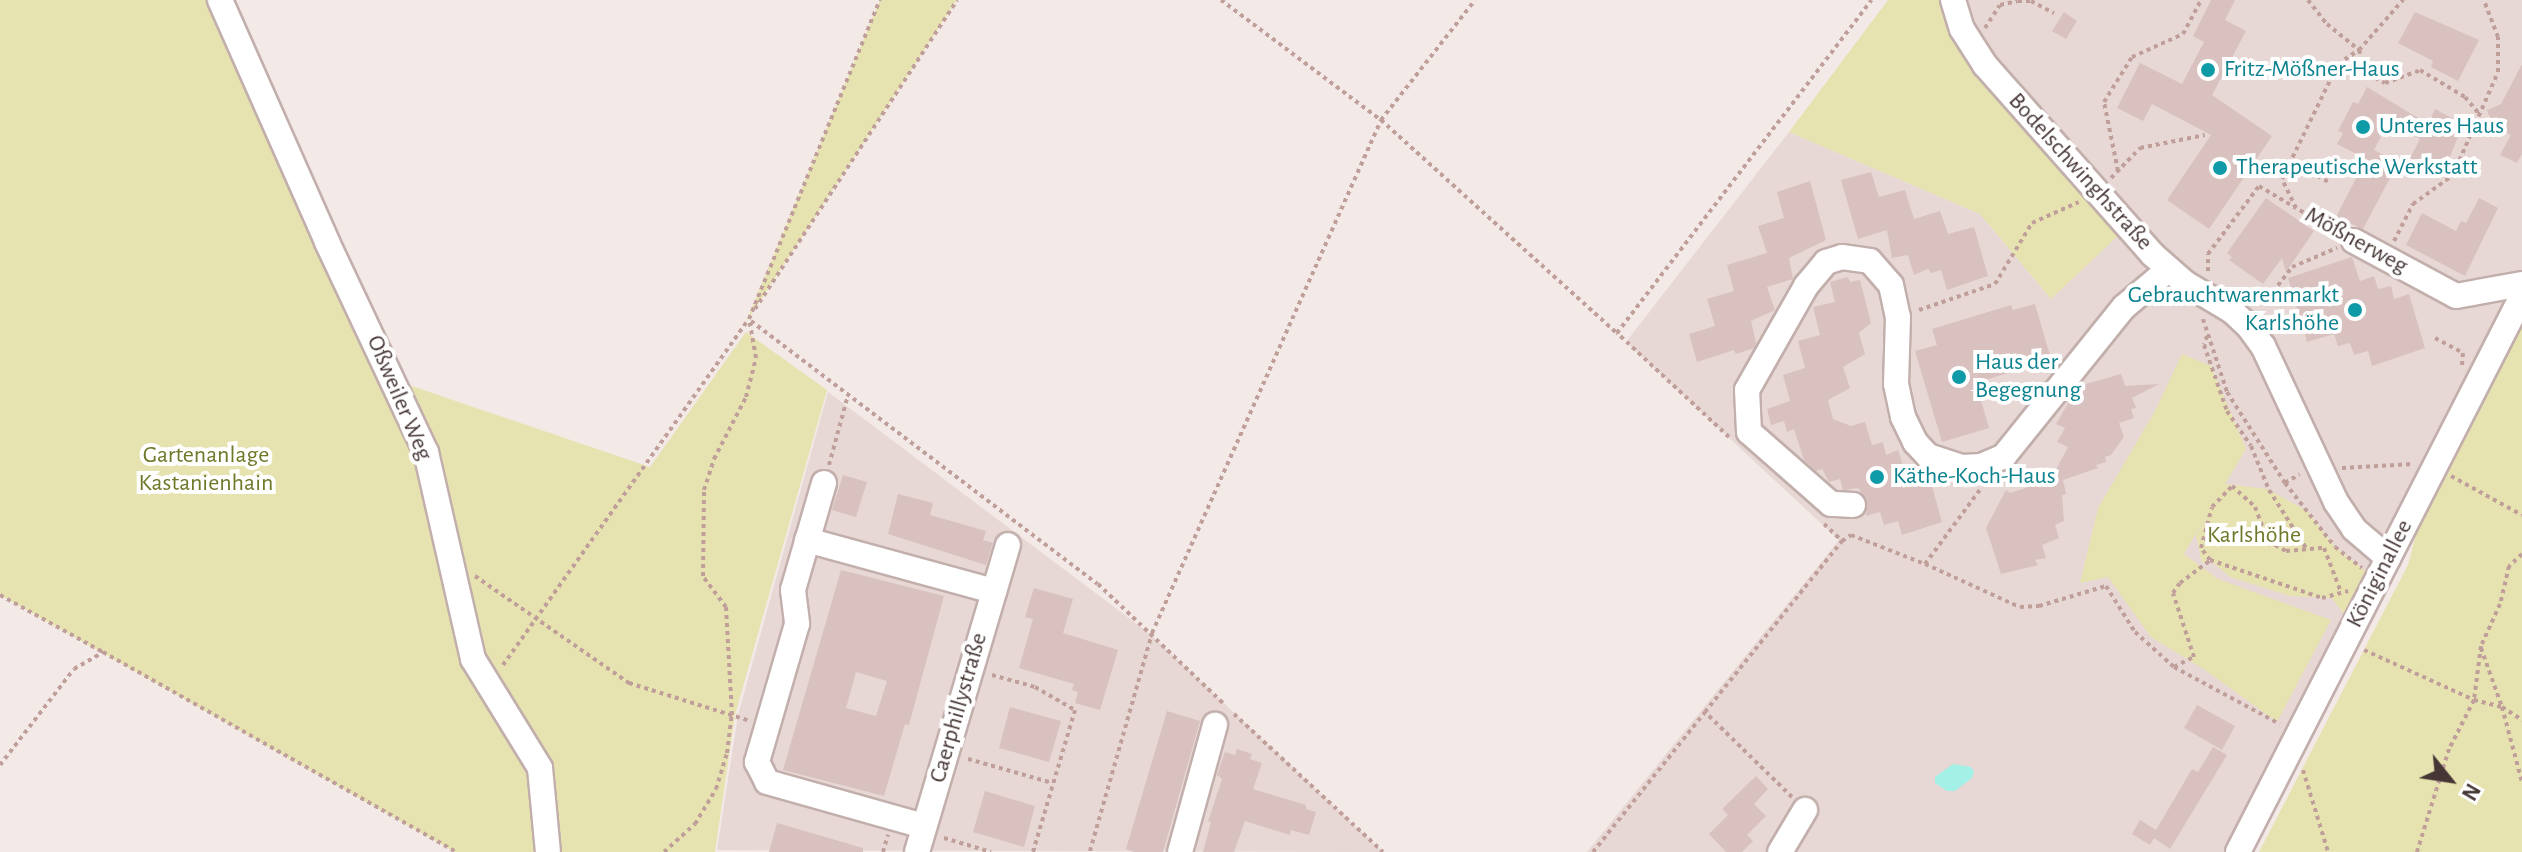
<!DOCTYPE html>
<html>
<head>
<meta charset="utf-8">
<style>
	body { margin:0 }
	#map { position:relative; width:2522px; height:852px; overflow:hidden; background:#f3e9e7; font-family:"Alegreya Sans",sans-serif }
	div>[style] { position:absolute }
	.residential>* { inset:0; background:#e7d8d5 }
	.green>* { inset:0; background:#e7e3b0 }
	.water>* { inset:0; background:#a3f0e7 }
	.building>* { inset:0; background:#d8c1bf }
	.path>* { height:4px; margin-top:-2px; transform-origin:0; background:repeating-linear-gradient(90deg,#c09f9b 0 4px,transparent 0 8px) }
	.roads { filter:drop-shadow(2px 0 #c2afac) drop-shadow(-2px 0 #c2afac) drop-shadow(0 2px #c2afac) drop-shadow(0 -2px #c2afac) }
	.minor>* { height:24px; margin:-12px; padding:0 12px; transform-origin:12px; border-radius:12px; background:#fff }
	.dots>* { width:22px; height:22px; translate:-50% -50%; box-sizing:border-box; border:4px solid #fff; border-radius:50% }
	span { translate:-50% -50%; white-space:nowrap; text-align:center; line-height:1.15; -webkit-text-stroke:8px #fff; paint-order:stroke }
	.culture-label { font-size:24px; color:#0d838f }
	.left { translate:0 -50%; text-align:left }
	.right { translate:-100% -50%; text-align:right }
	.street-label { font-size:24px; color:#463736 }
	.park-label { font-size:24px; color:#707829 }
	.north { position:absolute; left:2410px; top:740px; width:80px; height:80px; -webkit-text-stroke:6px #fff; paint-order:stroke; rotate:120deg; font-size:22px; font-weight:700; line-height:32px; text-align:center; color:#463736 }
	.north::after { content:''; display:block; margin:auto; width:28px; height:36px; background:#463736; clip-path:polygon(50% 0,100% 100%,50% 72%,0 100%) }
</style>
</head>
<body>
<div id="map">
	<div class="residential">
		<div style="clip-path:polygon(1957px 0,2522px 0,2522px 278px,2238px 852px,1587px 852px,1839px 540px,1626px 342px,1789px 132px,1980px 214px,2051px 299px)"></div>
		<div style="clip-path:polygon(828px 392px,1150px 634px,1383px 852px,717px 850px,738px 715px)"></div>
	</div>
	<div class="green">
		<div style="clip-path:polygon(0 0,220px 0,406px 384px,650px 467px,746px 332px,827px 390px,735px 715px,715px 852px,560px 852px,554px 780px,478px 651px,540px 768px,548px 852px,455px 852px,0 595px)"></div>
		<div style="clip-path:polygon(880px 0,957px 0,745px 324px)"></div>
		<div style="clip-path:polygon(1888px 0,1945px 0,2122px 232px,2051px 299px,1980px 214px,1789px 132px)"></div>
		<div style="clip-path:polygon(2522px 305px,2522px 852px,2259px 852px,2408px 565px,2426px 497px)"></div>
		<div style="clip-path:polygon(2182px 354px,2211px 366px,2246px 449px,2225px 484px,2267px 489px,2307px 511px,2335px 547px,2369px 574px,2346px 617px,2332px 598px,2290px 596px,2230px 577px,2210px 560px,2202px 563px,2196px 535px,2209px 511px,2184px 554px,2218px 579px,2331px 620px,2277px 722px,2205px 670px,2151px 637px,2108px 577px,2080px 583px,2098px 508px,2155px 411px)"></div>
	</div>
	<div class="water">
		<div style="clip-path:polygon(1953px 764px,1971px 767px,1974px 772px,1972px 778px,1955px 791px,1947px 791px,1935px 783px,1935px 777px)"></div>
	</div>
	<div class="building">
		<div style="clip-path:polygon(2211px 0,2235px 0,2225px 20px,2246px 31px,2212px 95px,2272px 136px,2209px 229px,2167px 200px,2211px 135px,2152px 104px,2143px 121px,2117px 108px,2140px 63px,2182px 84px,2204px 42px,2193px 36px)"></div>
		<div style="clip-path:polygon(2064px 12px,2077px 21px,2066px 39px,2052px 31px)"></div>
		<div style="clip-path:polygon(2415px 12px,2479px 40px,2458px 81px,2431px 67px,2433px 61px,2398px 43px)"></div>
		<div style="clip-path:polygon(2522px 64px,2522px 154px,2517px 163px,2500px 155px,2511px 135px,2493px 126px,2487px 110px,2501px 104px)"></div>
		<div style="clip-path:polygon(2367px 87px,2428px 124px,2435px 109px,2463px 124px,2446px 167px,2442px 165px,2437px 175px,2409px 160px,2420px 139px,2388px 123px,2374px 150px,2398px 163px,2363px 229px,2336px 217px,2366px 159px,2337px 144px,2343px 133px,2338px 131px,2353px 102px,2358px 104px)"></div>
		<div style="clip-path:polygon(1871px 172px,1879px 197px,1905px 190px,1914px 219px,1940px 211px,1948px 234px,1974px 227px,1988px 276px,1947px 290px,1941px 270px,1931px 273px,1928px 269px,1914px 275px,1908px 255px,1892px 258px,1887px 230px,1858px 239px,1841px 180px)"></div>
		<div style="clip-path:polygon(1810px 181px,1826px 240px,1789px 258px,1793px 279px,1767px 287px,1775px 310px,1751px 321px,1756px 343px,1754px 348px,1736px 354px,1734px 350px,1697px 362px,1689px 334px,1715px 326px,1707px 299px,1734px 291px,1727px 265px,1767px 253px,1758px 226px,1784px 218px,1777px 192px)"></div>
		<div style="clip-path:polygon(2266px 198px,2314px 231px,2286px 272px,2282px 258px,2263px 284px,2229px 260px,2232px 257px,2227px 253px)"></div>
		<div style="clip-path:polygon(2479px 198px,2498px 208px,2465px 276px,2406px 245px,2422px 213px,2456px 231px,2461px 221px,2466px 223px)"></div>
		<div style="clip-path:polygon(2352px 257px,2360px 281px,2374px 276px,2378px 289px,2391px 286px,2394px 299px,2409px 294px,2425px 348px,2372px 366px,2368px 351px,2354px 355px,2350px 343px,2338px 346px,2334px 334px,2307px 342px,2288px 278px)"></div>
		<div style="clip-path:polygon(1848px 277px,1850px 282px,1860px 280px,1871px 323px,1859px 333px,1865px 354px,1843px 367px,1850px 388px,1828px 400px,1833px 419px,1851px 426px,1865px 422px,1872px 445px,1883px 442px,1886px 455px,1898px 450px,1905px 472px,1919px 468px,1928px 472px,1942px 522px,1902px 535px,1898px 521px,1884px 525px,1880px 512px,1866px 516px,1867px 499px,1858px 488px,1843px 490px,1840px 479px,1829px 482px,1822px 469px,1816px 471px,1804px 460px,1794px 429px,1787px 432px,1784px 421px,1771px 425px,1767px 409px,1790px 401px,1783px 375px,1805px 368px,1798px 341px,1820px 335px,1813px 307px,1835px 302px,1830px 282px)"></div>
		<div style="clip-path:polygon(2035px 304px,2051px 359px,2041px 362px,2043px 367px,2029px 372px,2027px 367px,1976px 383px,1989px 428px,1942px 442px,1915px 351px,1937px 345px,1932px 329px,2011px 305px,2013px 310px)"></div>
		<div style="clip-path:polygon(2121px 374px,2125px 386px,2159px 384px,2132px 398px,2136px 408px,2131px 409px,2134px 418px,2119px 423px,2124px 437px,2111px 455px,2105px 457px,2106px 462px,2096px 465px,2098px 468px,2063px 480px,2066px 494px,2062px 495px,2064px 521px,2055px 525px,2059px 538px,2042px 545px,2046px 558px,2035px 560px,2038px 565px,2001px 574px,1986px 528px,2006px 490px,2010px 493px,2041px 483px,2046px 472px,2053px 475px,2068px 447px,2057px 442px,2065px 428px,2056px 424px,2072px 396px,2086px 384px)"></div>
		<div style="clip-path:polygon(843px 475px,867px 482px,856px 517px,832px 510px)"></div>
		<div style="clip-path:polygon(898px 494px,933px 503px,930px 515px,986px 531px,983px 540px,993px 543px,986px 565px,888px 534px)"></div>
		<div style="clip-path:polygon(evenodd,841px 570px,944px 596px,909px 725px,905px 724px,884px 796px,783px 770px,841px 570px,856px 672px,887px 681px,876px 716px,846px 708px,856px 672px)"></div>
		<div style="clip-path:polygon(1034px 588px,1073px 599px,1063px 633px,1118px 650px,1100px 710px,1075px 703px,1078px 692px,1072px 690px,1074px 684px,1019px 668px,1033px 619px,1025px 617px)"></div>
		<div style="clip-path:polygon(2197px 705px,2235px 726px,2222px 750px,2184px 728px)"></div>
		<div style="clip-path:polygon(1010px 707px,1061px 721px,1049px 762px,999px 748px)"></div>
		<div style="clip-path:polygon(1167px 711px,1200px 721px,1163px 852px,1134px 852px,1126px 849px)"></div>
		<div style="clip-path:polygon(2213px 747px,2227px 755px,2170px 849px,2154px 838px,2150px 845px,2132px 834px,2140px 820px,2156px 830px,2192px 769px,2198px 772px)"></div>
		<div style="clip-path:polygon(1237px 749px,1252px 754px,1250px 759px,1262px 763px,1253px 789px,1306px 805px,1306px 809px,1316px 812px,1309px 835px,1291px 830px,1290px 835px,1245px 821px,1234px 852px,1203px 852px,1211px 822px,1208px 821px,1222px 779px,1217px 775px,1225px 752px,1235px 755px)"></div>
		<div style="clip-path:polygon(1756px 776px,1768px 789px,1754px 804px,1766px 816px,1747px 835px,1753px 841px,1742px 852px,1726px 852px,1709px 834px,1728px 815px,1722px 809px)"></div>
		<div style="clip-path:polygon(985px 791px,1035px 806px,1024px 847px,973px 832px)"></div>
		<div style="clip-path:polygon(777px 823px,863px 848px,863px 852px,769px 852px)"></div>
	</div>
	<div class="path">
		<div style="left:1221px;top:0;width:200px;rotate:36.9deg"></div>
		<div style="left:1381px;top:120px;width:152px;rotate:-51.9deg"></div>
		<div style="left:2308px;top:0;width:31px;rotate:52deg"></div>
		<div style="left:2327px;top:24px;width:41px;rotate:39.1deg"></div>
		<div style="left:1985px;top:28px;width:27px;rotate:-57deg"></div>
		<div style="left:2000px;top:5px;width:18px;rotate:-13deg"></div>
		<div style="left:2018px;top:1px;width:13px"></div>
		<div style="left:2031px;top:1px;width:26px;rotate:28deg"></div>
		<div style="left:2359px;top:50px;width:26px;rotate:69deg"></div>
		<div style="left:2368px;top:74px;width:19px;rotate:28deg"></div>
		<div style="left:2385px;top:83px;width:37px;rotate:-20deg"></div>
		<div style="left:2420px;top:70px;width:52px;rotate:31deg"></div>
		<div style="left:2465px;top:97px;width:23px;rotate:50deg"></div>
		<div style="left:2289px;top:161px;width:45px;rotate:27.7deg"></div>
		<div style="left:2118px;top:171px;width:70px;rotate:-101.5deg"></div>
		<div style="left:2104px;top:102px;width:53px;rotate:-58.1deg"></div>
		<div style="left:2132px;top:57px;width:56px;rotate:-24.3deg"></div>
		<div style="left:2183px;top:34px;width:38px;rotate:-62deg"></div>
		<div style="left:2111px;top:178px;width:42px;rotate:-46deg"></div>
		<div style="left:2140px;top:148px;width:66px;rotate:-11.3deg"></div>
		<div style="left:2338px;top:232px;width:48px;rotate:-150.3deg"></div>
		<div style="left:2296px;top:208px;width:32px;rotate:-116deg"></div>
		<div style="left:2282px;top:179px;width:128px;rotate:-64deg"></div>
		<div style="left:2338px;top:64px;width:25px;rotate:-34deg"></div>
		<div style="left:2359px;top:50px;width:67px;rotate:-48.7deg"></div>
		<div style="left:2394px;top:241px;width:42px;rotate:-62.8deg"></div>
		<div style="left:2413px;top:204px;width:49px;rotate:-35.9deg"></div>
		<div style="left:2453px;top:175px;width:112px;rotate:-66.4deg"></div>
		<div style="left:2498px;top:72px;width:35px;rotate:-90deg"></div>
		<div style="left:2498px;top:37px;width:40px;rotate:-111deg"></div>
		<div style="left:2208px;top:271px;width:17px;rotate:-90deg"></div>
		<div style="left:2208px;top:254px;width:85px;rotate:-53.1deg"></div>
		<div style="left:2259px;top:186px;width:43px;rotate:30.7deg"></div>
		<div style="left:2254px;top:303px;width:15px;rotate:-20deg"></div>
		<div style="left:2268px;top:298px;width:39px;rotate:-52deg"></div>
		<div style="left:2292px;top:267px;width:49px;rotate:-22.9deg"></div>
		<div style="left:755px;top:309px;width:369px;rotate:-56.8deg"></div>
		<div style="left:1919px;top:310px;width:80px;rotate:-18.9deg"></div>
		<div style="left:1995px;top:284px;width:71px;rotate:-58.8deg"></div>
		<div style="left:2032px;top:223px;width:51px;rotate:-24.1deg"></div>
		<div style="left:2203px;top:319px;width:77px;rotate:71.8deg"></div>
		<div style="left:2227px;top:392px;width:108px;rotate:57.5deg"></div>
		<div style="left:2285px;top:483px;width:81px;rotate:52deg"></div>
		<div style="left:2335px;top:547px;width:34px;rotate:38deg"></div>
		<div style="left:751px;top:321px;width:435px;rotate:37.2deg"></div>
		<div style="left:1098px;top:584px;width:175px;rotate:43.6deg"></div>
		<div style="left:2207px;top:336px;width:9px;rotate:108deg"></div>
		<div style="left:2204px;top:345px;width:70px;rotate:70.8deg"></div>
		<div style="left:2227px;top:411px;width:42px;rotate:55.6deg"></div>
		<div style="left:2251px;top:446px;width:48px;rotate:67.8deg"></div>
		<div style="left:2269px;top:490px;width:69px;rotate:57.5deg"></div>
		<div style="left:2435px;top:338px;width:32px;rotate:28deg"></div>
		<div style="left:2463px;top:353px;width:12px;rotate:95deg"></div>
		<div style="left:1729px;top:437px;width:153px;rotate:-137.1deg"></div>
		<div style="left:1617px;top:333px;width:419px;rotate:-52.6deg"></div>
		<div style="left:829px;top:465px;width:73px;rotate:-74.8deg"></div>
		<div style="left:2342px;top:468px;width:71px;rotate:-3.2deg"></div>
		<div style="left:2451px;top:476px;width:81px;rotate:28.8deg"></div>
		<div style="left:2285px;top:483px;width:17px;rotate:-31deg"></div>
		<div style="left:1824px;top:524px;width:25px;rotate:43deg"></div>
		<div style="left:2522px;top:554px;width:18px;rotate:137deg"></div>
		<div style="left:2509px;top:566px;width:39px;rotate:103deg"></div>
		<div style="left:2500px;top:604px;width:46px;rotate:114.3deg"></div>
		<div style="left:2481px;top:646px;width:54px;rotate:97.4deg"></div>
		<div style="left:2474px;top:700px;width:29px;rotate:14deg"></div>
		<div style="left:2502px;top:707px;width:24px;rotate:33deg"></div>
		<div style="left:2210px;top:560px;width:15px;rotate:-127deg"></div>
		<div style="left:2201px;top:548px;width:42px;rotate:-75deg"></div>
		<div style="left:2212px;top:507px;width:29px;rotate:-46deg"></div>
		<div style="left:2232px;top:486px;width:31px;rotate:42deg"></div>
		<div style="left:2255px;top:507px;width:36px;rotate:69deg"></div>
		<div style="left:2268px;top:541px;width:21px;rotate:29deg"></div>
		<div style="left:2286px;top:551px;width:38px;rotate:-5deg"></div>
		<div style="left:2324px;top:548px;width:47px;rotate:68.9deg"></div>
		<div style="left:1925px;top:564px;width:104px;rotate:24.4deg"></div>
		<div style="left:2020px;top:607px;width:19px;rotate:-3deg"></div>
		<div style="left:2039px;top:606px;width:70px;rotate:-16.6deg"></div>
		<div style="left:2106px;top:586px;width:54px;rotate:57.8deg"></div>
		<div style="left:2135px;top:632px;width:52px;rotate:41.9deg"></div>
		<div style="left:2174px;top:667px;width:120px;rotate:28.3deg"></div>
		<div style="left:475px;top:576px;width:188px;rotate:34.8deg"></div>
		<div style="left:629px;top:683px;width:124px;rotate:17.4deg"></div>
		<div style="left:0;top:595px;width:118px;rotate:29deg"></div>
		<div style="left:2481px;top:648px;width:63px;rotate:70.4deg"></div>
		<div style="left:2502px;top:707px;width:78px;rotate:75.1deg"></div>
		<div style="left:2364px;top:650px;width:121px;rotate:24.4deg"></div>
		<div style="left:2474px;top:700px;width:55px;rotate:117deg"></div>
		<div style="left:2449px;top:749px;width:108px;rotate:107.3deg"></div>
		<div style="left:503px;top:665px;width:423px;rotate:-54.6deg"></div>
		<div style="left:2174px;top:667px;width:22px;rotate:-27deg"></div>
		<div style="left:2194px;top:657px;width:67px;rotate:-108.2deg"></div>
		<div style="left:2173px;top:593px;width:12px;rotate:-55deg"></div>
		<div style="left:2180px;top:583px;width:38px;rotate:-37deg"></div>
		<div style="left:2210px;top:560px;width:118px;rotate:18.7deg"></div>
		<div style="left:2322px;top:598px;width:27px;rotate:-15deg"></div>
		<div style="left:992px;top:675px;width:45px;rotate:15.6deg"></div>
		<div style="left:1035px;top:687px;width:46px;rotate:29.9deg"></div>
		<div style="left:1075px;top:710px;width:148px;rotate:106.5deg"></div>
		<div style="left:1234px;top:714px;width:203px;rotate:42.8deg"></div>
		<div style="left:968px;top:759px;width:88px;rotate:15.8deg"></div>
		<div style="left:0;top:765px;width:121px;rotate:-52.4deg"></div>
		<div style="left:74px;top:669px;width:34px;rotate:-30deg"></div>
		<div style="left:103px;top:652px;width:406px;rotate:29.5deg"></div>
		<div style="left:2303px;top:770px;width:86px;rotate:73deg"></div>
		<div style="left:1792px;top:797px;width:122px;rotate:-135.7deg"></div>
		<div style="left:1705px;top:712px;width:219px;rotate:-51.3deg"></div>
		<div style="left:1842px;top:541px;width:11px;rotate:-34deg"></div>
		<div style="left:1851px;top:535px;width:79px;rotate:21.4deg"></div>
		<div style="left:1925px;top:564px;width:96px;rotate:-53.5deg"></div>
		<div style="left:944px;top:838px;width:49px;rotate:16.6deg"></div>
		<div style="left:1090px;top:851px;width:227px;rotate:-74.1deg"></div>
		<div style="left:1152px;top:633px;width:562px;rotate:-65.94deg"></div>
		<div style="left:1381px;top:120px;width:318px;rotate:42.1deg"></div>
		<div style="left:664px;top:852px;width:42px;rotate:-42.1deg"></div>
		<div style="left:695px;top:824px;width:41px;rotate:-59deg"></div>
		<div style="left:716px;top:789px;width:38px;rotate:-73deg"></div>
		<div style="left:727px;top:753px;width:38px;rotate:-83deg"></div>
		<div style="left:732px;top:715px;width:108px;rotate:-93.2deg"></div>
		<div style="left:726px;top:607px;width:39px;rotate:-127deg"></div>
		<div style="left:703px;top:576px;width:86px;rotate:-89.3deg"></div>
		<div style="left:704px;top:490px;width:33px;rotate:-72deg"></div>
		<div style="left:714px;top:459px;width:70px;rotate:-62.7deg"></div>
		<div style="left:746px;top:397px;width:40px;rotate:-75.6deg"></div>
		<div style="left:756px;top:358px;width:40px;rotate:-100deg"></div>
		<div style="left:749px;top:319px;width:345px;rotate:-67.7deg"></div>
		<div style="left:883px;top:852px;width:18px;rotate:-74deg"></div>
		<div style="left:1593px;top:852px;width:179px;rotate:-51.3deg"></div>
	</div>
	<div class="roads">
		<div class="minor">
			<div style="left:220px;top:0;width:265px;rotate:66.1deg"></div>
			<div style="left:327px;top:242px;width:232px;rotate:64.8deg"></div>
			<div style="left:426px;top:452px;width:212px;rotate:77.2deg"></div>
			<div style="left:473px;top:659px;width:128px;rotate:58.4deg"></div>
			<div style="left:540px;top:768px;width:84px;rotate:84.6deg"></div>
			<div style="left:1953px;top:0;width:30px;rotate:73deg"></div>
			<div style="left:1962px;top:29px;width:43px;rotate:57.4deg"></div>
			<div style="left:1985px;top:65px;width:252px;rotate:48.5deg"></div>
			<div style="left:2152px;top:254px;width:44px;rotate:41.3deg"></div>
			<div style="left:2185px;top:283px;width:55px;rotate:30.8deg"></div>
			<div style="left:2232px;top:311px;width:23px;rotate:43deg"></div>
			<div style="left:2249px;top:327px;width:24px;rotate:54deg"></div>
			<div style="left:2263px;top:346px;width:172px;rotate:64.9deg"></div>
			<div style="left:2336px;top:502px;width:32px;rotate:56deg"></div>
			<div style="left:2354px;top:529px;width:45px;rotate:40.5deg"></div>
			<div style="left:2354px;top:241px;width:116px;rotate:28.3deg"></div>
			<div style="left:2456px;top:296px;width:67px;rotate:-10.3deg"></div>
			<div style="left:824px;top:483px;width:111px;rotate:106.2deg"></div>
			<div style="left:793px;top:590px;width:34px;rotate:83deg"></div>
			<div style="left:797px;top:624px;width:144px;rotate:106.2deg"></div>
			<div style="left:757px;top:762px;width:22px;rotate:63deg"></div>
			<div style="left:767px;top:782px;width:163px;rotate:15.7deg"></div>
			<div style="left:1853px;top:505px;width:22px;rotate:-177deg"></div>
			<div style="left:1831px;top:504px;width:109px;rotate:-138.7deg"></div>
			<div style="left:1749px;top:432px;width:42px;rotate:-92.7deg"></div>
			<div style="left:1747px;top:390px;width:120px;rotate:-60.4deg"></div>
			<div style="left:1806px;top:286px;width:31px;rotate:-50deg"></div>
			<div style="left:1826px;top:262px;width:17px;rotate:-17deg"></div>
			<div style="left:1842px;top:257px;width:28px;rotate:8deg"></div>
			<div style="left:1870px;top:261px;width:32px;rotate:49deg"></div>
			<div style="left:1891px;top:285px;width:33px;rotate:78deg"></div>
			<div style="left:1898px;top:317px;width:67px;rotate:91.7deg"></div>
			<div style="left:1896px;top:384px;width:34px;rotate:78deg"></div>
			<div style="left:1903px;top:417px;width:28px;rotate:64deg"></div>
			<div style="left:1915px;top:442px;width:19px;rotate:47deg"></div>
			<div style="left:1928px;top:456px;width:36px;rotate:18deg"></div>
			<div style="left:1962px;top:467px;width:19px;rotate:-3deg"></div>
			<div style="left:1981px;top:466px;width:25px;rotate:-23deg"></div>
			<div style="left:2004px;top:456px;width:191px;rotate:-51.2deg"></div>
			<div style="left:2124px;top:307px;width:57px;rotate:-40.1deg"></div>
			<div style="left:807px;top:540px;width:194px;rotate:15.3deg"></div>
			<div style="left:917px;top:852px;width:320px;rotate:-73.5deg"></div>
			<div style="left:1180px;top:852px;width:132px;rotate:-74.6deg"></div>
			<div style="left:1780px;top:852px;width:49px;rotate:-59.2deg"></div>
			<div style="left:2238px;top:852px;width:624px;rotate:-62.94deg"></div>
		</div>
	</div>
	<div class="dots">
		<div style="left:2208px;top:70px;background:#0f9aa8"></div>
		<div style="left:2363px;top:127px;background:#0f9aa8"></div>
		<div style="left:2220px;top:168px;background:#0f9aa8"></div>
		<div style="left:2355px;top:310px;background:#0f9aa8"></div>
		<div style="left:1959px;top:377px;background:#0f9aa8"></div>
		<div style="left:1877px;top:477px;background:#0f9aa8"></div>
	</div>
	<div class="culture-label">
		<span class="left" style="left:2224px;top:70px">Fritz-Mößner-Haus</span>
		<span class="left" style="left:2379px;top:127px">Unteres Haus</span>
		<span class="left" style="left:2236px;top:168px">Therapeutische Werkstatt</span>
		<span class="right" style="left:2339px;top:310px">Gebrauchtwarenmarkt<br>Karlshöhe</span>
		<span class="left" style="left:1975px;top:377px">Haus der<br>Begegnung</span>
		<span class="left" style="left:1893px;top:477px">Käthe-Koch-Haus</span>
	</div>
	<div class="street-label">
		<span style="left:2080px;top:172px;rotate:48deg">Bodelschwinghstraße</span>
		<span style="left:2356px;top:241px;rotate:29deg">Mößnerweg</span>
		<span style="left:399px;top:398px;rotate:67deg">Oßweiler Weg</span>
		<span style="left:2380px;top:574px;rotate:-63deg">Königinallee</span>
		<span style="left:959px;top:708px;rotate:-74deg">Caerphillystraße</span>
	</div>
	<div class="park-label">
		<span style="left:206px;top:470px">Gartenanlage<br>Kastanienhain</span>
		<span style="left:2254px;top:536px">Karlshöhe</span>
	</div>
	<div class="north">N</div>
</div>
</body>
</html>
